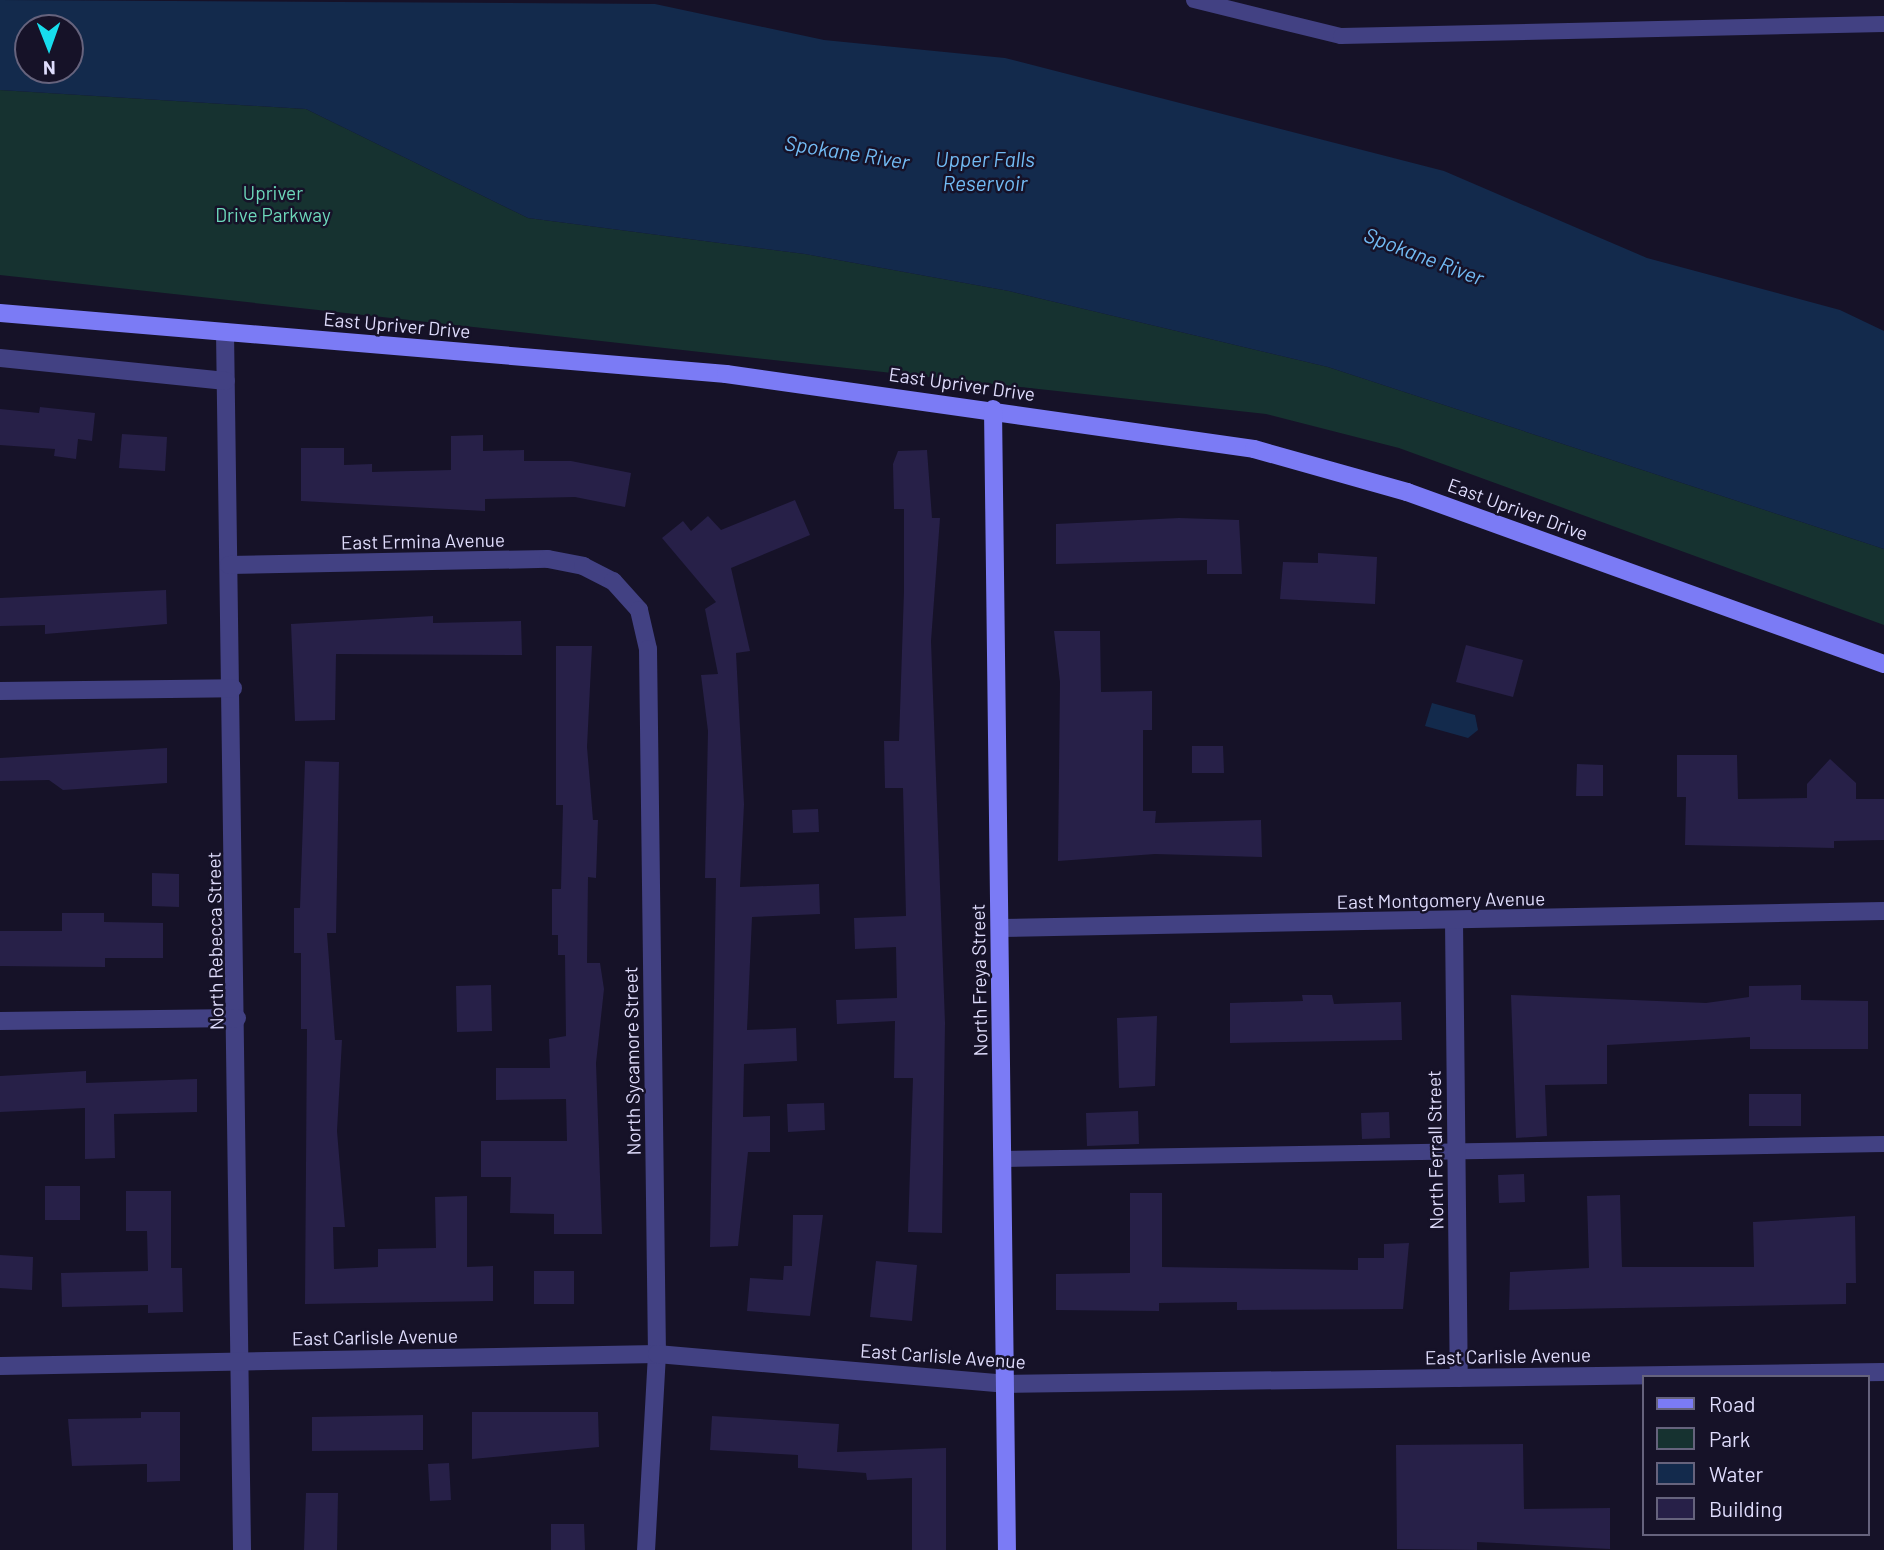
<!DOCTYPE html>
<html>
<head>
<meta charset="utf-8">
<style>
	body { margin:0 }
	#map { position:relative; width:1884px; height:1550px; overflow:hidden; background:#161228; font-family:Barlow,sans-serif }
	div>[style] { position:absolute }
	.green>* { inset:0; background:#163230 }
	.water>* { inset:0; background:#132a4c }
	.building>* { inset:0; background:#272048 }
	.lane>* { height:16px; margin:-8px; padding:0 8px; transform-origin:8px; border-radius:8px; background:#424183 }
	.street>* { height:18px; margin:-9px; padding:0 9px; transform-origin:9px; border-radius:9px; background:#424183 }
	.secondary>* { height:18px; margin:-9px; padding:0 9px; transform-origin:9px; border-radius:9px; background:#7b7bf5 }
	span { translate:-50% -50%; white-space:nowrap; text-align:center; line-height:1.15; -webkit-text-stroke:5px #161228; paint-order:stroke }
	.park-label { font-size:19px; color:#6dd8bb }
	.street-label { font-size:19px; color:#dfdcfc }
	.water-label { font-size:21px; color:#72bbf4; font-style:italic }
	.legend { position:absolute; left:1642px; top:1375px; width:228px; height:161px; box-sizing:border-box; background:#161228; border:2px solid #66637d; margin:0; padding:9px 12px; list-style:none; font-size:21px; color:#dfdcfc }
	.legend li { display:flex; align-items:center; gap:14px; height:35px }
	.legend b { width:35px; border:2px solid #66637d }
	.north { position:absolute; left:14px; top:14px; width:70px; height:70px; box-sizing:border-box; background:#161228; border:2px solid #66637d; border-radius:50%; rotate:179deg; font-size:19px; font-weight:700; line-height:28px; text-align:center; color:#dfdcfc }
	.north::after { content:''; display:block; margin:auto; width:24px; height:32px; background:#17dded; clip-path:polygon(50% 0,100% 100%,50% 72%,0 100%) }
</style>
</head>
<body>
<div id="map">
	<div class="green">
		<div style="clip-path:polygon(0 90px,306px 109px,528px 218px,805px 254px,1009px 291px,1328px 367px,1884px 549px,1884px 625px,1399px 448px,1266px 414px,0 275px)"></div>
	</div>
	<div class="water">
		<div style="clip-path:polygon(evenodd,0 0,655px 4px,824px 40px,1005px 58px,1444px 171px,1647px 258px,1840px 310px,1884px 331px,1884px 549px,1328px 367px,1009px 291px,805px 254px,528px 218px,306px 109px,0 90px,0 0,28px 28px,70px 28px,70px 70px,28px 70px,28px 28px)"></div>
		<div style="clip-path:polygon(1432px 703px,1475px 715px,1478px 730px,1468px 738px,1425px 726px)"></div>
	</div>
	<div class="building">
		<div style="clip-path:polygon(40px 407px,95px 413px,92px 441px,78px 439px,76px 459px,54px 456px,55px 449px,0 445px,0 409px,39px 413px)"></div>
		<div style="clip-path:polygon(122px 434px,167px 437px,165px 471px,119px 468px)"></div>
		<div style="clip-path:polygon(483px 435px,483px 451px,524px 450px,524px 461px,571px 461px,631px 473px,625px 507px,575px 497px,485px 499px,485px 511px,301px 501px,301px 448px,344px 448px,344px 465px,372px 464px,372px 472px,451px 470px,451px 436px)"></div>
		<div style="clip-path:polygon(927px 450px,932px 518px,940px 518px,931px 641px,945px 1023px,942px 1233px,908px 1232px,913px 1078px,894px 1078px,895px 1021px,837px 1024px,836px 1000px,897px 998px,896px 947px,855px 949px,854px 918px,906px 916px,903px 788px,885px 788px,884px 741px,899px 741px,904px 591px,904px 509px,894px 509px,893px 464px,898px 451px)"></div>
		<div style="clip-path:polygon(795px 500px,810px 535px,731px 568px,750px 651px,736px 653px,744px 804px,740px 887px,819px 884px,820px 914px,752px 917px,747px 1030px,796px 1028px,797px 1061px,744px 1064px,743px 1117px,770px 1116px,770px 1152px,748px 1152px,738px 1246px,710px 1247px,716px 878px,705px 878px,708px 731px,701px 675px,718px 674px,705px 609px,716px 602px,662px 538px,683px 521px,691px 531px,708px 516px,721px 530px)"></div>
		<div style="clip-path:polygon(1179px 518px,1239px 520px,1242px 574px,1207px 574px,1207px 560px,1056px 564px,1056px 524px)"></div>
		<div style="clip-path:polygon(1318px 553px,1377px 557px,1375px 604px,1280px 599px,1283px 562px,1318px 563px)"></div>
		<div style="clip-path:polygon(166px 590px,167px 624px,45px 634px,45px 625px,0 626px,0 598px)"></div>
		<div style="clip-path:polygon(433px 616px,433px 623px,521px 621px,522px 655px,336px 654px,335px 720px,295px 721px,291px 624px)"></div>
		<div style="clip-path:polygon(1054px 631px,1100px 631px,1101px 692px,1152px 691px,1152px 730px,1143px 730px,1143px 811px,1156px 811px,1155px 823px,1261px 820px,1262px 857px,1155px 854px,1058px 861px,1060px 682px)"></div>
		<div style="clip-path:polygon(1466px 645px,1523px 660px,1513px 697px,1456px 682px)"></div>
		<div style="clip-path:polygon(556px 646px,592px 646px,587px 747px,593px 820px,598px 820px,596px 878px,588px 877px,587px 963px,600px 963px,604px 989px,596px 1063px,602px 1234px,554px 1234px,554px 1214px,510px 1213px,511px 1177px,481px 1177px,481px 1141px,567px 1141px,566px 1099px,496px 1100px,496px 1068px,550px 1068px,549px 1039px,566px 1036px,565px 955px,558px 955px,558px 935px,552px 935px,552px 889px,561px 889px,563px 805px,556px 805px)"></div>
		<div style="clip-path:polygon(1192px 746px,1223px 746px,1224px 773px,1192px 773px)"></div>
		<div style="clip-path:polygon(167px 748px,167px 783px,63px 790px,49px 780px,0 781px,0 758px)"></div>
		<div style="clip-path:polygon(1677px 755px,1737px 755px,1738px 799px,1807px 798px,1807px 784px,1830px 759px,1856px 783px,1856px 799px,1884px 799px,1884px 840px,1834px 841px,1834px 848px,1685px 845px,1686px 797px,1677px 797px)"></div>
		<div style="clip-path:polygon(305px 761px,339px 762px,336px 933px,327px 933px,335px 1040px,342px 1040px,337px 1131px,345px 1227px,333px 1227px,334px 1269px,378px 1267px,378px 1249px,436px 1248px,435px 1197px,467px 1196px,467px 1267px,493px 1266px,493px 1301px,305px 1304px,307px 1029px,301px 1029px,301px 953px,294px 953px,294px 908px,300px 908px)"></div>
		<div style="clip-path:polygon(1577px 764px,1603px 765px,1603px 796px,1576px 796px)"></div>
		<div style="clip-path:polygon(818px 809px,819px 832px,793px 833px,792px 810px)"></div>
		<div style="clip-path:polygon(152px 873px,179px 874px,179px 907px,152px 906px)"></div>
		<div style="clip-path:polygon(62px 913px,104px 913px,104px 922px,163px 923px,163px 958px,105px 958px,105px 967px,0 966px,0 931px,62px 931px)"></div>
		<div style="clip-path:polygon(491px 985px,492px 1031px,457px 1032px,456px 986px)"></div>
		<div style="clip-path:polygon(1801px 985px,1801px 1000px,1868px 1001px,1868px 1049px,1750px 1049px,1750px 1037px,1607px 1045px,1607px 1084px,1545px 1085px,1547px 1136px,1516px 1138px,1511px 995px,1706px 1003px,1749px 997px,1749px 986px)"></div>
		<div style="clip-path:polygon(1302px 995px,1332px 995px,1334px 1004px,1401px 1002px,1402px 1040px,1230px 1043px,1230px 1003px,1303px 1001px)"></div>
		<div style="clip-path:polygon(1157px 1016px,1155px 1086px,1119px 1088px,1117px 1018px)"></div>
		<div style="clip-path:polygon(86px 1071px,86px 1083px,197px 1079px,197px 1112px,114px 1114px,115px 1158px,85px 1159px,85px 1108px,0 1112px,0 1076px)"></div>
		<div style="clip-path:polygon(1749px 1094px,1801px 1094px,1801px 1126px,1749px 1126px)"></div>
		<div style="clip-path:polygon(824px 1103px,825px 1130px,788px 1132px,787px 1104px)"></div>
		<div style="clip-path:polygon(1138px 1111px,1139px 1144px,1087px 1146px,1086px 1113px)"></div>
		<div style="clip-path:polygon(1389px 1112px,1390px 1138px,1362px 1139px,1361px 1113px)"></div>
		<div style="clip-path:polygon(1524px 1174px,1525px 1202px,1499px 1203px,1498px 1175px)"></div>
		<div style="clip-path:polygon(45px 1186px,80px 1186px,80px 1220px,45px 1220px)"></div>
		<div style="clip-path:polygon(126px 1191px,171px 1191px,171px 1268px,182px 1268px,183px 1312px,148px 1313px,148px 1305px,62px 1307px,61px 1273px,148px 1271px,147px 1231px,126px 1231px)"></div>
		<div style="clip-path:polygon(1130px 1193px,1162px 1193px,1162px 1267px,1358px 1270px,1358px 1258px,1384px 1258px,1384px 1244px,1409px 1243px,1403px 1309px,1237px 1310px,1237px 1302px,1159px 1303px,1159px 1311px,1056px 1310px,1056px 1274px,1130px 1273px)"></div>
		<div style="clip-path:polygon(1620px 1195px,1622px 1267px,1754px 1267px,1753px 1222px,1855px 1216px,1856px 1283px,1846px 1283px,1846px 1304px,1509px 1310px,1510px 1272px,1589px 1268px,1587px 1196px)"></div>
		<div style="clip-path:polygon(793px 1215px,823px 1215px,810px 1316px,747px 1311px,750px 1278px,783px 1280px,784px 1266px,792px 1266px)"></div>
		<div style="clip-path:polygon(0 1255px,33px 1257px,32px 1290px,0 1288px)"></div>
		<div style="clip-path:polygon(876px 1261px,917px 1265px,912px 1321px,870px 1317px)"></div>
		<div style="clip-path:polygon(534px 1271px,574px 1271px,574px 1304px,534px 1304px)"></div>
		<div style="clip-path:polygon(141px 1412px,180px 1412px,180px 1481px,147px 1482px,147px 1464px,72px 1466px,68px 1419px,141px 1418px)"></div>
		<div style="clip-path:polygon(472px 1412px,598px 1412px,599px 1447px,472px 1459px)"></div>
		<div style="clip-path:polygon(423px 1415px,423px 1450px,312px 1451px,312px 1417px)"></div>
		<div style="clip-path:polygon(712px 1416px,839px 1424px,837px 1452px,946px 1448px,946px 1550px,912px 1550px,912px 1478px,867px 1480px,866px 1473px,798px 1468px,798px 1455px,710px 1450px)"></div>
		<div style="clip-path:polygon(1523px 1444px,1524px 1509px,1610px 1508px,1610px 1549px,1477px 1542px,1477px 1550px,1397px 1549px,1396px 1445px)"></div>
		<div style="clip-path:polygon(449px 1463px,451px 1500px,430px 1501px,428px 1464px)"></div>
		<div style="clip-path:polygon(306px 1493px,338px 1493px,337px 1550px,304px 1550px)"></div>
		<div style="clip-path:polygon(551px 1524px,584px 1524px,585px 1550px,551px 1550px)"></div>
	</div>
	<div class="lane">
		<div style="left:1194px;top:0;width:151px;rotate:13.8deg"></div>
		<div style="left:1341px;top:36px;width:543px;rotate:-1.27deg"></div>
		<div style="left:1002px;top:1159px;width:882px;rotate:-0.97deg"></div>
	</div>
	<div class="street">
		<div style="left:225px;top:332px;width:1218px;rotate:89.2deg"></div>
		<div style="left:0;top:358px;width:227px;rotate:5.8deg"></div>
		<div style="left:229px;top:565px;width:319px;rotate:-1.1deg"></div>
		<div style="left:548px;top:559px;width:36px;rotate:11deg"></div>
		<div style="left:583px;top:566px;width:34px;rotate:27deg"></div>
		<div style="left:613px;top:581px;width:39px;rotate:48deg"></div>
		<div style="left:639px;top:610px;width:40px;rotate:77deg"></div>
		<div style="left:648px;top:649px;width:705px;rotate:89.27deg"></div>
		<div style="left:657px;top:1354px;width:196px;rotate:93.2deg"></div>
		<div style="left:0;top:691px;width:233px;rotate:-0.7deg"></div>
		<div style="left:1454px;top:921px;width:457px;rotate:89.4deg"></div>
		<div style="left:1000px;top:928px;width:884px;rotate:-1.1deg"></div>
		<div style="left:0;top:1021px;width:237px;rotate:-0.7deg"></div>
		<div style="left:0;top:1366px;width:657px;rotate:-1.05deg"></div>
		<div style="left:657px;top:1354px;width:349px;rotate:4.9deg"></div>
		<div style="left:1005px;top:1384px;width:879px;rotate:-0.78deg"></div>
	</div>
	<div class="secondary">
		<div style="left:0;top:313px;width:729px;rotate:4.8deg"></div>
		<div style="left:726px;top:374px;width:533px;rotate:8.08deg"></div>
		<div style="left:1254px;top:449px;width:159px;rotate:15.7deg"></div>
		<div style="left:1407px;top:492px;width:507px;rotate:19.83deg"></div>
		<div style="left:993px;top:409px;width:1141px;rotate:89.3deg"></div>
	</div>
	<div class="park-label">
		<span style="left:273px;top:204px">Upriver<br>Drive Parkway</span>
	</div>
	<div class="street-label">
		<span style="left:397px;top:325px;rotate:5deg">East Upriver Drive</span>
		<span style="left:962px;top:384px;rotate:8deg">East Upriver Drive</span>
		<span style="left:1518px;top:509px;rotate:20deg">East Upriver Drive</span>
		<span style="left:423px;top:541px;rotate:-1deg">East Ermina Avenue</span>
		<span style="left:1441px;top:900px;rotate:-1deg">East Montgomery Avenue</span>
		<span style="left:215px;top:941px;rotate:-91deg">North Rebecca Street</span>
		<span style="left:979px;top:980px;rotate:-91deg">North Freya Street</span>
		<span style="left:632px;top:1061px;rotate:-91deg">North Sycamore Street</span>
		<span style="left:1435px;top:1150px;rotate:-91deg">North Ferrall Street</span>
		<span style="left:375px;top:1337px;rotate:-1deg">East Carlisle Avenue</span>
		<span style="left:943px;top:1356px;rotate:4deg">East Carlisle Avenue</span>
		<span style="left:1508px;top:1356px;rotate:-1deg">East Carlisle Avenue</span>
	</div>
	<div class="water-label">
		<span style="left:847px;top:152px;rotate:9deg">Spokane River</span>
		<span style="left:985px;top:171px">Upper Falls<br>Reservoir</span>
		<span style="left:1424px;top:256px;rotate:21deg">Spokane River</span>
	</div>
	<ul class="legend">
	<li><b style="height:9px;background:#7b7bf5"></b>Road</li>
	<li><b style="height:19px;background:#163230"></b>Park</li>
	<li><b style="height:19px;background:#132a4c"></b>Water</li>
	<li><b style="height:19px;background:#272048"></b>Building</li>
	</ul>
	<div class="north">N</div>
</div>
</body>
</html>
